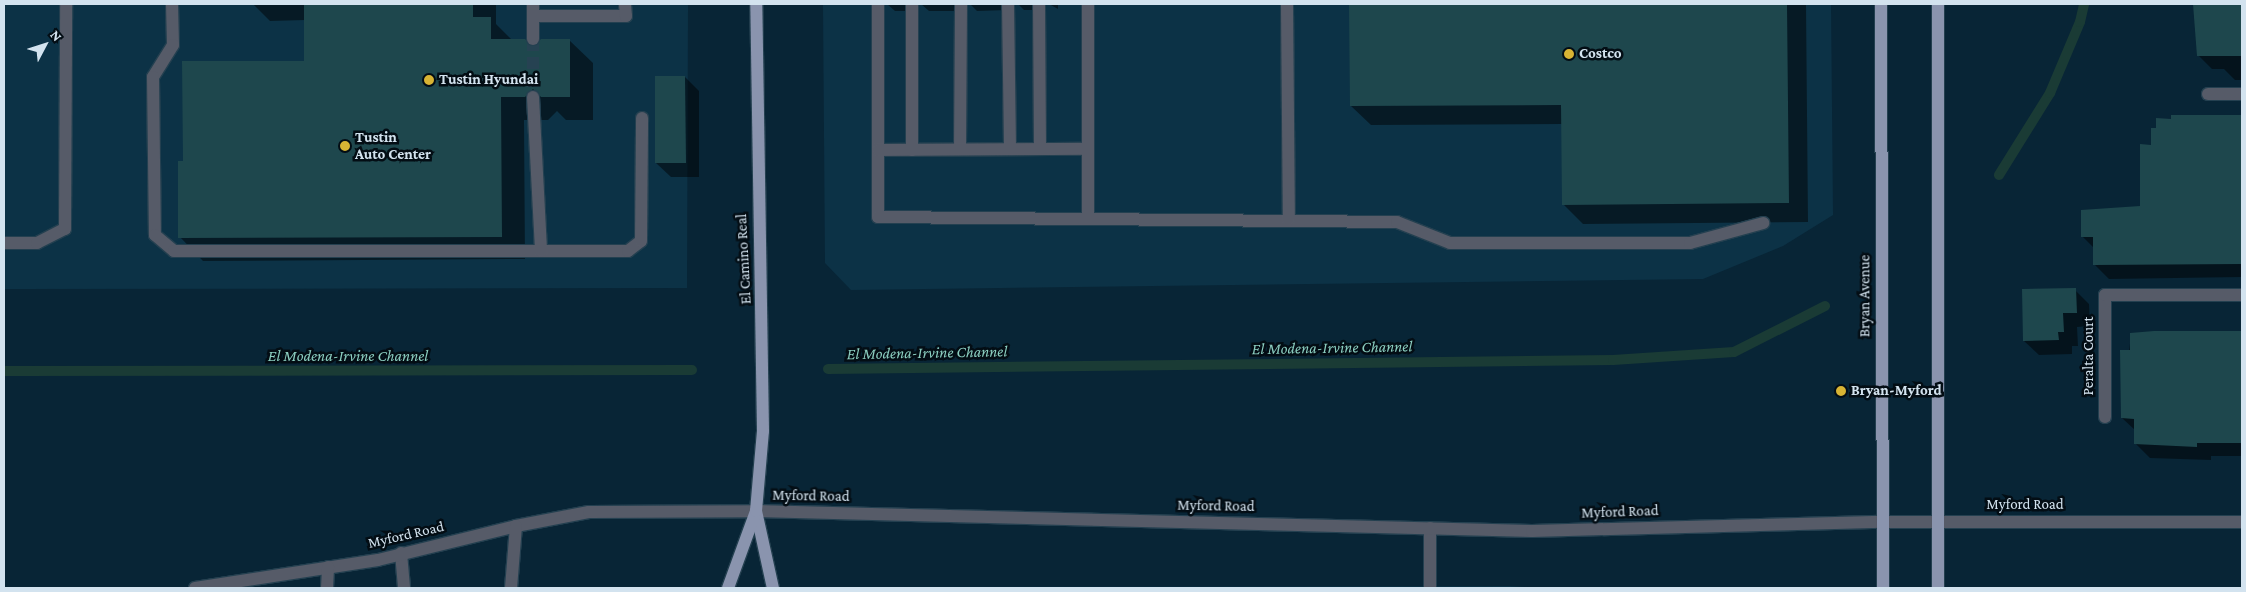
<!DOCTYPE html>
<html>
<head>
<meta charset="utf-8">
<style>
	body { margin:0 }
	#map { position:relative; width:2246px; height:592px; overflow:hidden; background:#082536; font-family:"Crimson Pro",serif }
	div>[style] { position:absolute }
	.built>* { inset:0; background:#0c3246 }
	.shadow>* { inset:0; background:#0007 }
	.stream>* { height:10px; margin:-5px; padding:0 5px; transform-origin:5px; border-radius:5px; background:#1a3b35 }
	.building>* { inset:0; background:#1e474d }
	.minor-tunnel>* { height:12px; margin-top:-6px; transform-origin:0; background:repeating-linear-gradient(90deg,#264252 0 12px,transparent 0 18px) }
	.roads { filter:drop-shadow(1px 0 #244050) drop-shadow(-1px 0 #244050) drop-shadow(0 1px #244050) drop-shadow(0 -1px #244050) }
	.minor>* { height:12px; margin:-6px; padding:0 6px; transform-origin:6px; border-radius:6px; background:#565b68 }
	.major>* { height:12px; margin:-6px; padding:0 6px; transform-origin:6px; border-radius:6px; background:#8a94ae }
	.dots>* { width:14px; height:14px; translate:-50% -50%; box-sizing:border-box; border:2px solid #030d14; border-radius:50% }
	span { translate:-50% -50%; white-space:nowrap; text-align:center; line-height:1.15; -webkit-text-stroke:5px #030d14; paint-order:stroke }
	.poi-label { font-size:15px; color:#d3e3ef; font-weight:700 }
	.left { translate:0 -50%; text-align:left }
	.street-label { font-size:15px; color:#d3e3ef }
	.water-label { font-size:16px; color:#8bcec0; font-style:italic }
	.frame { position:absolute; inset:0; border:5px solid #d3e3ef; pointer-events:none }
	.north { position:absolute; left:20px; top:20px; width:50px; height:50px; -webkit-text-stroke:4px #030d14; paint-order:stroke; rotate:50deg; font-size:14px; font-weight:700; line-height:20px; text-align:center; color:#d3e3ef }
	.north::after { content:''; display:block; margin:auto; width:18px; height:22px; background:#d3e3ef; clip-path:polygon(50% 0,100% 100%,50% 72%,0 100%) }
</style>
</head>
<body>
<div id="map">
	<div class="built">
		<div style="clip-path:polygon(4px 4px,688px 4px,687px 288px,4px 289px)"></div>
		<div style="clip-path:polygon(823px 4px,1831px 4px,1833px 215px,1783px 246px,1703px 279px,851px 290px,825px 263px)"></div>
		<div style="clip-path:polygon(1510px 586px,1545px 588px,356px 588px,358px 588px)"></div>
	</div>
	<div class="shadow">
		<div style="clip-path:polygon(253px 4px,496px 4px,496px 24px,512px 40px,534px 49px,569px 40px,593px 63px,593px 120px,566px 120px,557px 111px,548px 120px,524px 120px,525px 259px,203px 261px,180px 237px,184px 162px,305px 62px,305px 20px,270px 21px)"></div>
		<div style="clip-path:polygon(887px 4px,918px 4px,911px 11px,895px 11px)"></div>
		<div style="clip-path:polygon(921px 4px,967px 4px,960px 11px,929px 11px)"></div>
		<div style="clip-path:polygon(970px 4px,1015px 4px,1007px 10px,977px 11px)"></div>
		<div style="clip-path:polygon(1018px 4px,1045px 4px,1038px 10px,1024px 10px)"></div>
		<div style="clip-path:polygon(1049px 4px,1058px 4px,1058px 9px)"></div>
		<div style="clip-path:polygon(1350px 4px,1806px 4px,1808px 222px,1583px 224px,1563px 204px,1562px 124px,1371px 125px,1351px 106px)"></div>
		<div style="clip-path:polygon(2195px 4px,2242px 4px,2242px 80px,2235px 80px,2224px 69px,2212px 69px,2198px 55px)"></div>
		<div style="clip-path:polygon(685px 77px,699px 91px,699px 177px,671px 177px,656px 163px)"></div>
		<div style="clip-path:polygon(2172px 116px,2242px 117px,2242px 277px,2109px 279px,2095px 265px,2095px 249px,2082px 236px,2142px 207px,2152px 146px,2158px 129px,2172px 120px)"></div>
		<div style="clip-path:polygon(2075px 290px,2089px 304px,2090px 326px,2077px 327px,2078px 346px,2072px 346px,2072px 354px,2039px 355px,2024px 341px)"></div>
		<div style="clip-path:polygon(2242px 332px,2242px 456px,2211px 456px,2211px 460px,2150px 458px,2136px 444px,2136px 431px,2122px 418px,2131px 334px)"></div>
	</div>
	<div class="stream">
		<div style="left:1999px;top:175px;width:97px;rotate:-58.1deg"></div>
		<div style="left:2050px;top:93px;width:77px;rotate:-67.1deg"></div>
		<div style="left:2080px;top:22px;width:18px;rotate:-77deg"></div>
		<div style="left:828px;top:369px;width:785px;rotate:-0.66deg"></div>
		<div style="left:1613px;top:360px;width:121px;rotate:-3.8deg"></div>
		<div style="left:1734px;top:352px;width:102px;rotate:-26.8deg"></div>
		<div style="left:4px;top:371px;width:688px;rotate:-0.08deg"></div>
	</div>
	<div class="building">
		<div style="clip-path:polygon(304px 4px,473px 4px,473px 17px,491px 17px,491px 39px,525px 39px,533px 47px,541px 39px,570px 39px,570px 97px,541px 97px,533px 89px,525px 97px,501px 97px,502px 237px,178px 238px,178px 161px,183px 161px,182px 61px,304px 61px)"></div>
		<div style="clip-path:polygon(1349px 4px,1787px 4px,1789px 203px,1562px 205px,1561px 105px,1350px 106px)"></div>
		<div style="clip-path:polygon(2193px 4px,2241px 4px,2241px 56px,2197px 56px)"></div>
		<div style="clip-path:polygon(655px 76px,685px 76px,686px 163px,655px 163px)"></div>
		<div style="clip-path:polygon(2171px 115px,2242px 115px,2242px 264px,2093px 265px,2093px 237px,2081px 237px,2081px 210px,2140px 206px,2140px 144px,2151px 145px,2151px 128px,2156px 128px,2156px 118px,2171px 119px)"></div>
		<div style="clip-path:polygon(2076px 288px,2077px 313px,2063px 313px,2064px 332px,2058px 332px,2059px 340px,2023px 341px,2022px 289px)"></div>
		<div style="clip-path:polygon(2154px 331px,2242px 331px,2241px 443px,2197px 443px,2197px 447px,2134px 444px,2134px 419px,2121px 418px,2120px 350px,2130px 350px,2130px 333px)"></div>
	</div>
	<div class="minor-tunnel">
		<div style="left:533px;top:39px;width:58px;rotate:90deg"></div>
	</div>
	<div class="roads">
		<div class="minor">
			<div style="left:172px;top:4px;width:41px;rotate:88.6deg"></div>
			<div style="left:173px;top:45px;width:38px;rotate:122deg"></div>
			<div style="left:153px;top:77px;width:158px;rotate:89.3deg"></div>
			<div style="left:155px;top:235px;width:25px;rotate:40deg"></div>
			<div style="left:174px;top:251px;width:454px"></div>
			<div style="left:628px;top:251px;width:16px;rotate:-38deg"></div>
			<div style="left:641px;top:241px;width:123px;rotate:-89.5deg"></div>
			<div style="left:878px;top:4px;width:213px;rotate:90deg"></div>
			<div style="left:878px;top:217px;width:519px;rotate:0.55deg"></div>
			<div style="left:1397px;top:222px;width:57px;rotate:21.6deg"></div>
			<div style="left:1450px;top:243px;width:240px"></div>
			<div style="left:1690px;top:243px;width:76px;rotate:-15.3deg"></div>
			<div style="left:1008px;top:4px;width:145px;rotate:89.2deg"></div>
			<div style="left:1039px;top:4px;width:145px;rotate:89.6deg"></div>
			<div style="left:1287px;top:4px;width:215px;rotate:89.5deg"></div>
			<div style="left:533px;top:16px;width:93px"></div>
			<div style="left:626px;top:16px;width:12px;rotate:-95deg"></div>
			<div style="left:533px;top:39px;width:35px;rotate:-90deg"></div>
			<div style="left:2208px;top:94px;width:34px"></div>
			<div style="left:533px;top:97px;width:154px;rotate:87deg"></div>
			<div style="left:960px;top:149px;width:145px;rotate:-89.6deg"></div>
			<div style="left:878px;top:150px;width:210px;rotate:-0.3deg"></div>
			<div style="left:912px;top:150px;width:146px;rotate:-90deg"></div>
			<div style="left:1088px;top:218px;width:214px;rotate:-90deg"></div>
			<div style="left:4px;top:243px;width:33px"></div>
			<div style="left:37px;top:243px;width:31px;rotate:-27deg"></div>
			<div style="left:65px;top:229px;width:225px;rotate:-89.7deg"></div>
			<div style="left:2105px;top:417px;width:122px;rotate:-90deg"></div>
			<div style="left:2105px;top:295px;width:137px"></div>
			<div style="left:1430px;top:528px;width:60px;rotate:90deg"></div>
			<div style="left:401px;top:553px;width:35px;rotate:85deg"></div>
			<div style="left:195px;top:588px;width:185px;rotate:-8.7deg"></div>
			<div style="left:378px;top:560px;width:142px;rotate:-13.8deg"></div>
			<div style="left:516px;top:526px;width:74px;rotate:-10.9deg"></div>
			<div style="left:589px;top:512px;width:167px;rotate:-0.3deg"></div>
			<div style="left:756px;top:511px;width:776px;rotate:1.48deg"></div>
			<div style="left:1532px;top:531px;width:350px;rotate:-1.5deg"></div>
			<div style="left:1882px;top:522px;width:360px"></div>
			<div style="left:327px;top:588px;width:21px;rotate:-87deg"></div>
			<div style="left:511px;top:588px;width:62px;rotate:-85.4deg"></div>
		</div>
		<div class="major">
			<div style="left:1881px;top:4px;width:584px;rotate:89.8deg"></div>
			<div style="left:1938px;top:4px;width:584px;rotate:90deg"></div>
			<div style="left:756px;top:511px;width:79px;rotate:77.6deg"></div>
			<div style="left:728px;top:588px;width:82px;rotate:-70deg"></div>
			<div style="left:756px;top:511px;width:80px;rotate:-85deg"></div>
			<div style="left:763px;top:431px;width:427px;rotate:-90.9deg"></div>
		</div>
	</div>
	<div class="dots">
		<div style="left:1569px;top:54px;background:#d8b434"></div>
		<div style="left:429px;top:80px;background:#d8b434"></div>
		<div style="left:345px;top:146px;background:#d8b434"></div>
		<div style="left:1841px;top:391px;background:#d8b434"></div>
	</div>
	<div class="poi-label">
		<span class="left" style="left:1579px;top:54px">Costco</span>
		<span class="left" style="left:439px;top:80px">Tustin Hyundai</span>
		<span class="left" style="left:355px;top:146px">Tustin<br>Auto Center</span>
		<span class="left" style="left:1851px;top:391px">Bryan-Myford</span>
	</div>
	<div class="street-label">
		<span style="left:744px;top:259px;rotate:-93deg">El Camino Real</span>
		<span style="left:1865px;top:296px;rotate:-90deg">Bryan Avenue</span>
		<span style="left:2089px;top:356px;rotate:-90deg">Peralta Court</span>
		<span style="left:811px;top:496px;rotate:1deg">Myford Road</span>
		<span style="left:2025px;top:505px">Myford Road</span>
		<span style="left:1216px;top:506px;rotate:1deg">Myford Road</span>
		<span style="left:1620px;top:512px;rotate:-2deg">Myford Road</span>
		<span style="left:406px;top:535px;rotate:-13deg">Myford Road</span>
	</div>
	<div class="water-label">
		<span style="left:1332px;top:348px;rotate:-1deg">El Modena-Irvine Channel</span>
		<span style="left:927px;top:353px;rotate:-1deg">El Modena-Irvine Channel</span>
		<span style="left:348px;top:356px">El Modena-Irvine Channel</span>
	</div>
	<div class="frame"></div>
	<div class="north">N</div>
</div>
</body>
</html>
